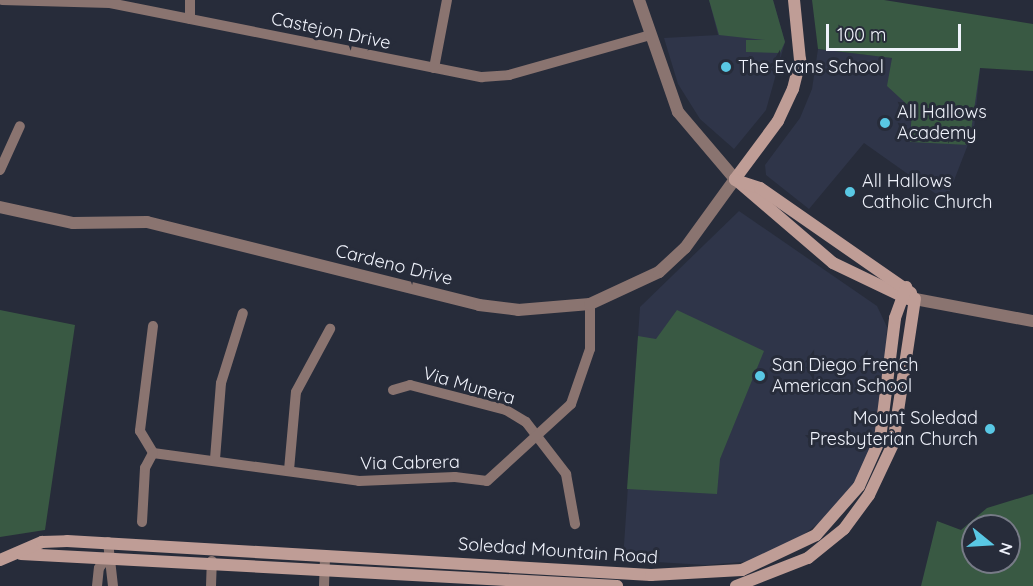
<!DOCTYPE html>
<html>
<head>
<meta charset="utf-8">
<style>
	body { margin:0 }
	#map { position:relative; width:1033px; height:586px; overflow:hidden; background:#272c3a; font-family:Quicksand,sans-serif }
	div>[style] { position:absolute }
	.built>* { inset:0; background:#2f3549 }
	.green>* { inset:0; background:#395943 }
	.minor>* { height:10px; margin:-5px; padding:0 5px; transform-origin:5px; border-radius:5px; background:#8a7470 }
	.tertiary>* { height:12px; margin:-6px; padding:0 6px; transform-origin:6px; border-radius:6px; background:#8a7470 }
	.secondary>* { height:12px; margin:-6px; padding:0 6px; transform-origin:6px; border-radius:6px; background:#bf9d96 }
	.dots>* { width:16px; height:16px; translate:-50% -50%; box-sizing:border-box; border:3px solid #272c3a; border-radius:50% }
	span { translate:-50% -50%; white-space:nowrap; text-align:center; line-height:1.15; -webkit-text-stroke:6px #272c3a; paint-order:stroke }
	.street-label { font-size:18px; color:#eff2fb }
	.poi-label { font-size:18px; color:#eff2fb }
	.left { translate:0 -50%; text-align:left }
	.right { translate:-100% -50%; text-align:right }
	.north { position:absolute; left:961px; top:514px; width:60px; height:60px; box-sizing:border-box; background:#272c3a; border:2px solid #777b87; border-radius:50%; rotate:108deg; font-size:16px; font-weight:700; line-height:24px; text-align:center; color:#eff2fb }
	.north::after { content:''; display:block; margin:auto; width:21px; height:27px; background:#59c8e4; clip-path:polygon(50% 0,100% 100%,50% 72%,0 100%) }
	.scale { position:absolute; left:826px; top:24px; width:135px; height:27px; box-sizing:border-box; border:3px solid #eff2fb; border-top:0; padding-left:8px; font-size:18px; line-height:21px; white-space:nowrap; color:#eff2fb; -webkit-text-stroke:4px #272c3a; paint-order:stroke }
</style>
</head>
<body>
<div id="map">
	<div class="built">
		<div style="clip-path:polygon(709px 0,773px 0,785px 42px,766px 110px,734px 149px,700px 119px,678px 84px,664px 38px,718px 35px)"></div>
		<div style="clip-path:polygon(818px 49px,980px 68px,974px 129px,946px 201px,864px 143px,809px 209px,766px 175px,765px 165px,800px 118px,812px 89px)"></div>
		<div style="clip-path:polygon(739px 211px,877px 306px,887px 327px,883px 401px,871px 457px,848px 496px,819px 523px,788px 546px,754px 561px,706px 565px,623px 560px,640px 307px)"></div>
	</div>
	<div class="green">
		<div style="clip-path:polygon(709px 0,773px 0,785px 42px,780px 53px,746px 52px,746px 40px,765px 40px,719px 35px)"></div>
		<div style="clip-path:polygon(812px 0,884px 0,1033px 24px,1033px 71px,980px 68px,969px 145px,910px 142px,912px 109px,887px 86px,892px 58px,818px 49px)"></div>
		<div style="clip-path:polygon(0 310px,75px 325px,45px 530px,0 537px)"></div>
		<div style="clip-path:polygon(677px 310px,764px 351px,720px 459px,717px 494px,627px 489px,638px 336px,656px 339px)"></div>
		<div style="clip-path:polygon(evenodd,1033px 494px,1033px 586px,921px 586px,937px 521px,961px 530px,987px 508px,1033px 494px,973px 526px,1009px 526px,1009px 562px,973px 562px,973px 526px)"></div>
	</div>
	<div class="minor">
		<div style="left:2px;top:0;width:108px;rotate:1.6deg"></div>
		<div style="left:110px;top:3px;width:379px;rotate:11.3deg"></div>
		<div style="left:482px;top:77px;width:27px;rotate:-4deg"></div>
		<div style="left:509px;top:75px;width:147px;rotate:-15.8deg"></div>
		<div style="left:190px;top:0;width:19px;rotate:90deg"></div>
		<div style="left:434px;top:68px;width:69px;rotate:-79.2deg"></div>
		<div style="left:0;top:170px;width:48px;rotate:-65.6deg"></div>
		<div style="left:153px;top:326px;width:106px;rotate:97.1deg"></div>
		<div style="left:140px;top:431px;width:26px;rotate:59deg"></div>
		<div style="left:393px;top:390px;width:18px;rotate:-16deg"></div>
		<div style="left:410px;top:385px;width:99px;rotate:14.6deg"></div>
		<div style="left:506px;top:410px;width:23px;rotate:31deg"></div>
		<div style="left:526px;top:422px;width:66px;rotate:52.4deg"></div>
		<div style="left:566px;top:474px;width:51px;rotate:79.8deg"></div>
		<div style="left:153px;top:453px;width:208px;rotate:7.7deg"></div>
		<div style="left:359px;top:481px;width:96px;rotate:-2.4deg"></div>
		<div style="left:455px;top:477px;width:32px;rotate:7deg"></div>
		<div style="left:487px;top:481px;width:114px;rotate:-42.5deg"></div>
		<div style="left:571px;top:404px;width:58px;rotate:-70.9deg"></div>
		<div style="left:590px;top:349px;width:45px;rotate:-90deg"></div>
		<div style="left:215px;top:459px;width:76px;rotate:-85.5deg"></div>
		<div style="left:221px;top:383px;width:73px;rotate:-72.6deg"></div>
		<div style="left:289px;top:470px;width:78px;rotate:-84.9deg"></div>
		<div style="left:296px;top:392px;width:72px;rotate:-61.6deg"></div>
		<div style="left:142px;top:522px;width:54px;rotate:-86.8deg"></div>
		<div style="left:145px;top:468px;width:17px;rotate:-62deg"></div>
		<div style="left:108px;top:542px;width:44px;rotate:83.5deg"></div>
		<div style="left:97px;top:586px;width:18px;rotate:-84deg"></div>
		<div style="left:99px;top:568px;width:15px;rotate:-53deg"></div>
		<div style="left:211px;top:586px;width:25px;rotate:-88deg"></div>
		<div style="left:324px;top:586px;width:24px;rotate:-88deg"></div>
	</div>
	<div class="tertiary">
		<div style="left:0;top:207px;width:75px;rotate:12.4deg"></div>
		<div style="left:73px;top:223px;width:74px;rotate:-0.8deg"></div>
		<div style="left:147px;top:222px;width:342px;rotate:14deg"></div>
		<div style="left:479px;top:305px;width:39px;rotate:7deg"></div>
		<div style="left:518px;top:310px;width:72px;rotate:-4.8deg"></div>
		<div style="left:590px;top:304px;width:76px;rotate:-24.9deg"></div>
		<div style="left:659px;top:272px;width:35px;rotate:-43deg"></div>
		<div style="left:685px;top:248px;width:85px;rotate:-54.1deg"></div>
		<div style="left:735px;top:179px;width:88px;rotate:-130.4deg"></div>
		<div style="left:678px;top:112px;width:119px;rotate:-109.2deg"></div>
		<div style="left:915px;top:299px;width:120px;rotate:10.6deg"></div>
	</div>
	<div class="secondary">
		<div style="left:735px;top:179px;width:129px;rotate:40.6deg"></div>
		<div style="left:833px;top:263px;width:83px;rotate:25.6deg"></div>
		<div style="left:735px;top:179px;width:72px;rotate:-53.4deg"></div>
		<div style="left:778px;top:121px;width:35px;rotate:-65deg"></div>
		<div style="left:793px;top:89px;width:30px;rotate:-76deg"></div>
		<div style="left:800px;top:60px;width:60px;rotate:-95.7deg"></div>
		<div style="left:735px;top:180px;width:26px;rotate:18deg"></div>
		<div style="left:760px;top:188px;width:184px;rotate:34.8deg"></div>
		<div style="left:21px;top:554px;width:597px;rotate:3.07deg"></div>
		<div style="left:0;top:560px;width:46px;rotate:-23.2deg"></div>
		<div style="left:42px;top:542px;width:25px;rotate:-2deg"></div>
		<div style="left:67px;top:541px;width:585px;rotate:3.33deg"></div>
		<div style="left:651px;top:575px;width:91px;rotate:-3.1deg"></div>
		<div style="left:742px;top:570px;width:82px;rotate:-25.3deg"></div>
		<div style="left:816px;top:535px;width:65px;rotate:-48.7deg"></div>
		<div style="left:859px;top:486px;width:51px;rotate:-65.9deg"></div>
		<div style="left:880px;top:439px;width:122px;rotate:-82.9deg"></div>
		<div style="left:895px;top:318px;width:33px;rotate:-70deg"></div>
		<div style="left:736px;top:586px;width:77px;rotate:-21.3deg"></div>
		<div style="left:808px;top:558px;width:46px;rotate:-38.9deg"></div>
		<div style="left:844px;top:529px;width:42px;rotate:-53.7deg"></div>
		<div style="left:869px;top:495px;width:56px;rotate:-64.8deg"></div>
		<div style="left:893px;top:444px;width:147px;rotate:-81.4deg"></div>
	</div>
	<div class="dots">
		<div style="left:726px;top:67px;background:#59c8e4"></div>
		<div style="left:885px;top:123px;background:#59c8e4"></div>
		<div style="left:850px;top:192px;background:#59c8e4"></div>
		<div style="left:760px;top:376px;background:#59c8e4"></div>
		<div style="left:990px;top:429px;background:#59c8e4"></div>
	</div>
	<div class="street-label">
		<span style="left:331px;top:31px;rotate:12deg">Castejon Drive</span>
		<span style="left:394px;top:265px;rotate:14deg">Cardeno Drive</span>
		<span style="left:469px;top:386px;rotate:16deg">Via Munera</span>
		<span style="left:410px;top:463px;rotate:-1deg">Via Cabrera</span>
		<span style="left:558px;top:551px;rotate:4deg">Soledad Mountain Road</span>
	</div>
	<div class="poi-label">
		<span class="left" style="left:738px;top:67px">The Evans School</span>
		<span class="left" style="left:897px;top:123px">All Hallows<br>Academy</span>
		<span class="left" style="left:862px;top:192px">All Hallows<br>Catholic Church</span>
		<span class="left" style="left:772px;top:376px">San Diego French<br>American School</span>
		<span class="right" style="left:978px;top:429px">Mount Soledad<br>Presbyterian Church</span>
	</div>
	<div class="north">N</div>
	<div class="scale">100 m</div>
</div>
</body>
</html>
